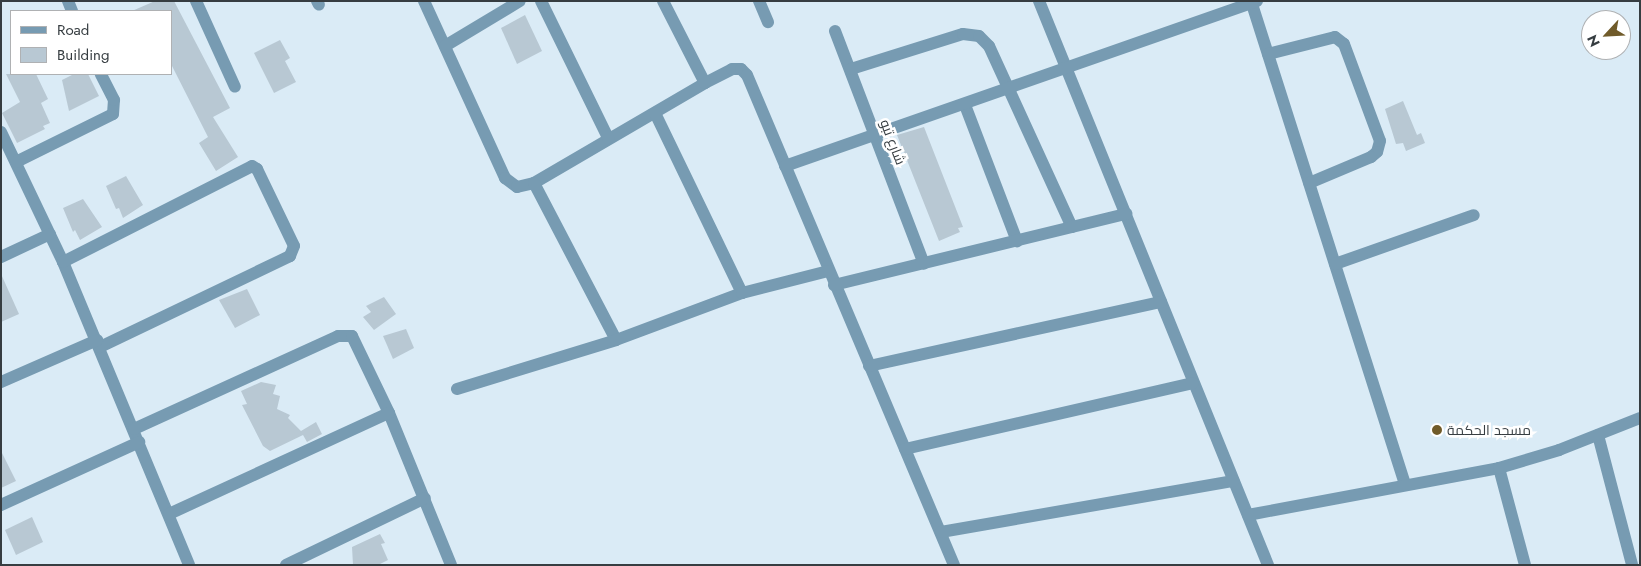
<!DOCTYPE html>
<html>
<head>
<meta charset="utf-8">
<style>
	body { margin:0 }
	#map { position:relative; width:1641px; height:566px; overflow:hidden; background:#daebf6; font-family:Jost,Cairo,sans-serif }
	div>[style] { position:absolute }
	.building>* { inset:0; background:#b8c8d3 }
	.minor>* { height:12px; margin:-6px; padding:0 6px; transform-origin:6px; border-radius:6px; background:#779bb2 }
	.dots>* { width:14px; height:14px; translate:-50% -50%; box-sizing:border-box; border:2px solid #fff; border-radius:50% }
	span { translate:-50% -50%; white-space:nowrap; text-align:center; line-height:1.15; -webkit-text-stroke:5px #fff; paint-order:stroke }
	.street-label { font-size:14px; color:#363d41 }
	.poi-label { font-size:14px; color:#363d41 }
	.left { translate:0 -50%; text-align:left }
	.frame { position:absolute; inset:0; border:2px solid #363d41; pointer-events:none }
	.legend { position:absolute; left:10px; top:10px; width:162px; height:65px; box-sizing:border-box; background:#fff; border:1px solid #afb1b3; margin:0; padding:6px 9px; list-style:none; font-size:15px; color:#363d41 }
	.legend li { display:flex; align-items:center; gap:10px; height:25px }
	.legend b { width:25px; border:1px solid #afb1b3 }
	.north { position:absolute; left:1581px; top:10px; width:50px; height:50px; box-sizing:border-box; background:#fff; border:1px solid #afb1b3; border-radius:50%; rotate:245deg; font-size:14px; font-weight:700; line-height:20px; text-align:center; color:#363d41 }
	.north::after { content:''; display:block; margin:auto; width:18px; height:22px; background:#705b2a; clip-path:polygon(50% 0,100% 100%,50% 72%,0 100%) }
</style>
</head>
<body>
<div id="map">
	<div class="building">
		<div style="clip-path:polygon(155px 1px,174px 1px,230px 108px,213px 117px,238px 157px,216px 171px,199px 143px,208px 137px,171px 64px,171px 11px,132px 11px)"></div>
		<div style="clip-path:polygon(525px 15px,542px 51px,517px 64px,501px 28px)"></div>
		<div style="clip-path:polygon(280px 40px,290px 58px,285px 61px,296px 82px,274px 93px,254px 53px)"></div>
		<div style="clip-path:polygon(6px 74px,36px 74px,48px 99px,41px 103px,50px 123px,43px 126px,45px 129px,17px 143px,2px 113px,20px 102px)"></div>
		<div style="clip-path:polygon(74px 74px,88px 74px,99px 96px,69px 111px,62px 80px)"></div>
		<div style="clip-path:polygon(1403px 101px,1417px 135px,1421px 133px,1425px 143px,1406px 151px,1403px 143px,1396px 144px,1385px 109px)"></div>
		<div style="clip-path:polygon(924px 127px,963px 227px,958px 228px,960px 232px,939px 241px,897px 135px)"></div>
		<div style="clip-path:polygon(126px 176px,143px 205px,123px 218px,119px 208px,116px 209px,106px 186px)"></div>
		<div style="clip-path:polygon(83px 199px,102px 227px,80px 240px,75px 230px,73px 232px,63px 208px)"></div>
		<div style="clip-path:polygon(1px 274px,19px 314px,1px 322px)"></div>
		<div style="clip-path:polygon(247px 289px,260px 315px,235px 328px,219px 300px)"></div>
		<div style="clip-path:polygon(384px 297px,396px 314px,374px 330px,363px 317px,371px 312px,366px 306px)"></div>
		<div style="clip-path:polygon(406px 329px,414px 348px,393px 359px,383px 336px)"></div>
		<div style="clip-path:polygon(261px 382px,276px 385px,273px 394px,280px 396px,277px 409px,290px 415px,288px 418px,301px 431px,316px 422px,322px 434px,307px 442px,303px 435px,270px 451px,263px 446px,242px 405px,247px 404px,241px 391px)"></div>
		<div style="clip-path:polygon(1px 451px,16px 481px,1px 488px)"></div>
		<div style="clip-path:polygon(32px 517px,43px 542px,16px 555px,5px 530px)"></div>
		<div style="clip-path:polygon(380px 534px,385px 543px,381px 544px,388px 560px,378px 565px,353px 565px,352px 547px)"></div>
	</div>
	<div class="minor">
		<div style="left:68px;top:1px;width:11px;rotate:68deg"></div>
		<div style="left:196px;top:1px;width:94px;rotate:65.6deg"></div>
		<div style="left:317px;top:1px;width:4px;rotate:63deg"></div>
		<div style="left:424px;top:1px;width:195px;rotate:65.4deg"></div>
		<div style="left:505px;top:178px;width:15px;rotate:37deg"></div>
		<div style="left:517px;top:187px;width:17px;rotate:-13deg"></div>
		<div style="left:534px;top:183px;width:198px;rotate:-30.3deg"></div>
		<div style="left:705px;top:83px;width:30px;rotate:-27deg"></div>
		<div style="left:732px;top:69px;width:9px"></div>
		<div style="left:741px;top:69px;width:8px;rotate:45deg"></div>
		<div style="left:747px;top:75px;width:532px;rotate:67.1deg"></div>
		<div style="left:541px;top:1px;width:153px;rotate:63.9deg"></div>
		<div style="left:663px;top:1px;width:92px;rotate:62.9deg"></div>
		<div style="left:759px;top:1px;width:23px;rotate:67deg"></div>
		<div style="left:1039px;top:1px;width:609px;rotate:67.9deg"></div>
		<div style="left:1251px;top:1px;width:507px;rotate:72.32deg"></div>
		<div style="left:835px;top:31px;width:249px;rotate:69.1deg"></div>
		<div style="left:445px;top:46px;width:87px;rotate:-31deg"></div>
		<div style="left:1268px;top:54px;width:69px;rotate:-14.2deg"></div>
		<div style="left:1335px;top:37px;width:11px;rotate:38deg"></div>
		<div style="left:1344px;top:44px;width:103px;rotate:69.6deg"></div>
		<div style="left:1380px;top:141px;width:11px;rotate:105deg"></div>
		<div style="left:1377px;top:152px;width:8px;rotate:140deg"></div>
		<div style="left:1371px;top:157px;width:67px;rotate:157.2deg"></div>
		<div style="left:851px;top:69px;width:117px;rotate:-17.4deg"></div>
		<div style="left:963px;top:34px;width:16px;rotate:7deg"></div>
		<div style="left:979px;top:36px;width:14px;rotate:45deg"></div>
		<div style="left:989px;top:46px;width:199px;rotate:65.4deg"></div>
		<div style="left:965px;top:105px;width:146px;rotate:69.1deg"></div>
		<div style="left:655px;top:113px;width:200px;rotate:64.2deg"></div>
		<div style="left:1px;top:132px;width:144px;rotate:64.5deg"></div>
		<div style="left:63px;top:262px;width:328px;rotate:67.4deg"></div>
		<div style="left:16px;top:162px;width:108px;rotate:-26.3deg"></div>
		<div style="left:113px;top:114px;width:14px;rotate:-86deg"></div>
		<div style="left:114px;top:100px;width:29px;rotate:-117deg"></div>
		<div style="left:785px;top:166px;width:500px;rotate:-19.27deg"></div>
		<div style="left:534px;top:183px;width:177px;rotate:62.4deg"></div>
		<div style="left:1px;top:257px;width:54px;rotate:-25.1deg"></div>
		<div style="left:63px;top:262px;width:212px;rotate:-26.9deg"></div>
		<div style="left:252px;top:166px;width:6px;rotate:31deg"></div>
		<div style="left:257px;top:169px;width:85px;rotate:64.3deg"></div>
		<div style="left:294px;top:246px;width:11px;rotate:112deg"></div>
		<div style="left:290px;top:256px;width:211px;rotate:154.4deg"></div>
		<div style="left:1335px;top:264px;width:147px;rotate:-19.4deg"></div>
		<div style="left:834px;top:285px;width:301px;rotate:-13.7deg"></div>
		<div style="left:869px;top:366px;width:299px;rotate:-12.4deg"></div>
		<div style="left:1px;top:382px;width:105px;rotate:-23.6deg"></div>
		<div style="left:457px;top:389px;width:166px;rotate:-17.1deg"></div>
		<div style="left:616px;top:340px;width:134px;rotate:-20.5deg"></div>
		<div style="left:742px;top:293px;width:89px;rotate:-14.3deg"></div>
		<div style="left:134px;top:429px;width:224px;rotate:-24.5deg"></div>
		<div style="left:338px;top:336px;width:14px"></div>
		<div style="left:352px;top:336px;width:85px;rotate:64.3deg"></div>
		<div style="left:389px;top:413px;width:164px;rotate:67.8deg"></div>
		<div style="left:1598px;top:435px;width:134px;rotate:75.3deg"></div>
		<div style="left:905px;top:449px;width:295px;rotate:-12.9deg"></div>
		<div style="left:1499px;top:468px;width:100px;rotate:75deg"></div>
		<div style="left:1px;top:505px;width:152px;rotate:-24.5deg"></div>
		<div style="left:169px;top:514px;width:242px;rotate:-24.7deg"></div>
		<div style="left:1248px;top:515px;width:255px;rotate:-10.6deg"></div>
		<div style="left:1499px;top:468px;width:63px;rotate:-16.7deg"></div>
		<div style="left:1559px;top:450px;width:87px;rotate:-21.6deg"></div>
		<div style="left:941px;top:532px;width:297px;rotate:-9.9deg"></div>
		<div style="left:286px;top:565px;width:154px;rotate:-25.7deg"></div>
	</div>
	<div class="dots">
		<div style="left:1437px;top:430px;background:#705b2a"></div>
	</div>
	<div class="street-label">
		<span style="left:893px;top:142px;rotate:69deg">شارع تبو</span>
	</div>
	<div class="poi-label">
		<span class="left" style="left:1447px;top:430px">مسجد الحكمة</span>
	</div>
	<div class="frame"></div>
	<ul class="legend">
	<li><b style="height:6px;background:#779bb2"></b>Road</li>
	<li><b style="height:14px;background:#b8c8d3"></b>Building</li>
	</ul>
	<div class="north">N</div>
</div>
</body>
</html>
